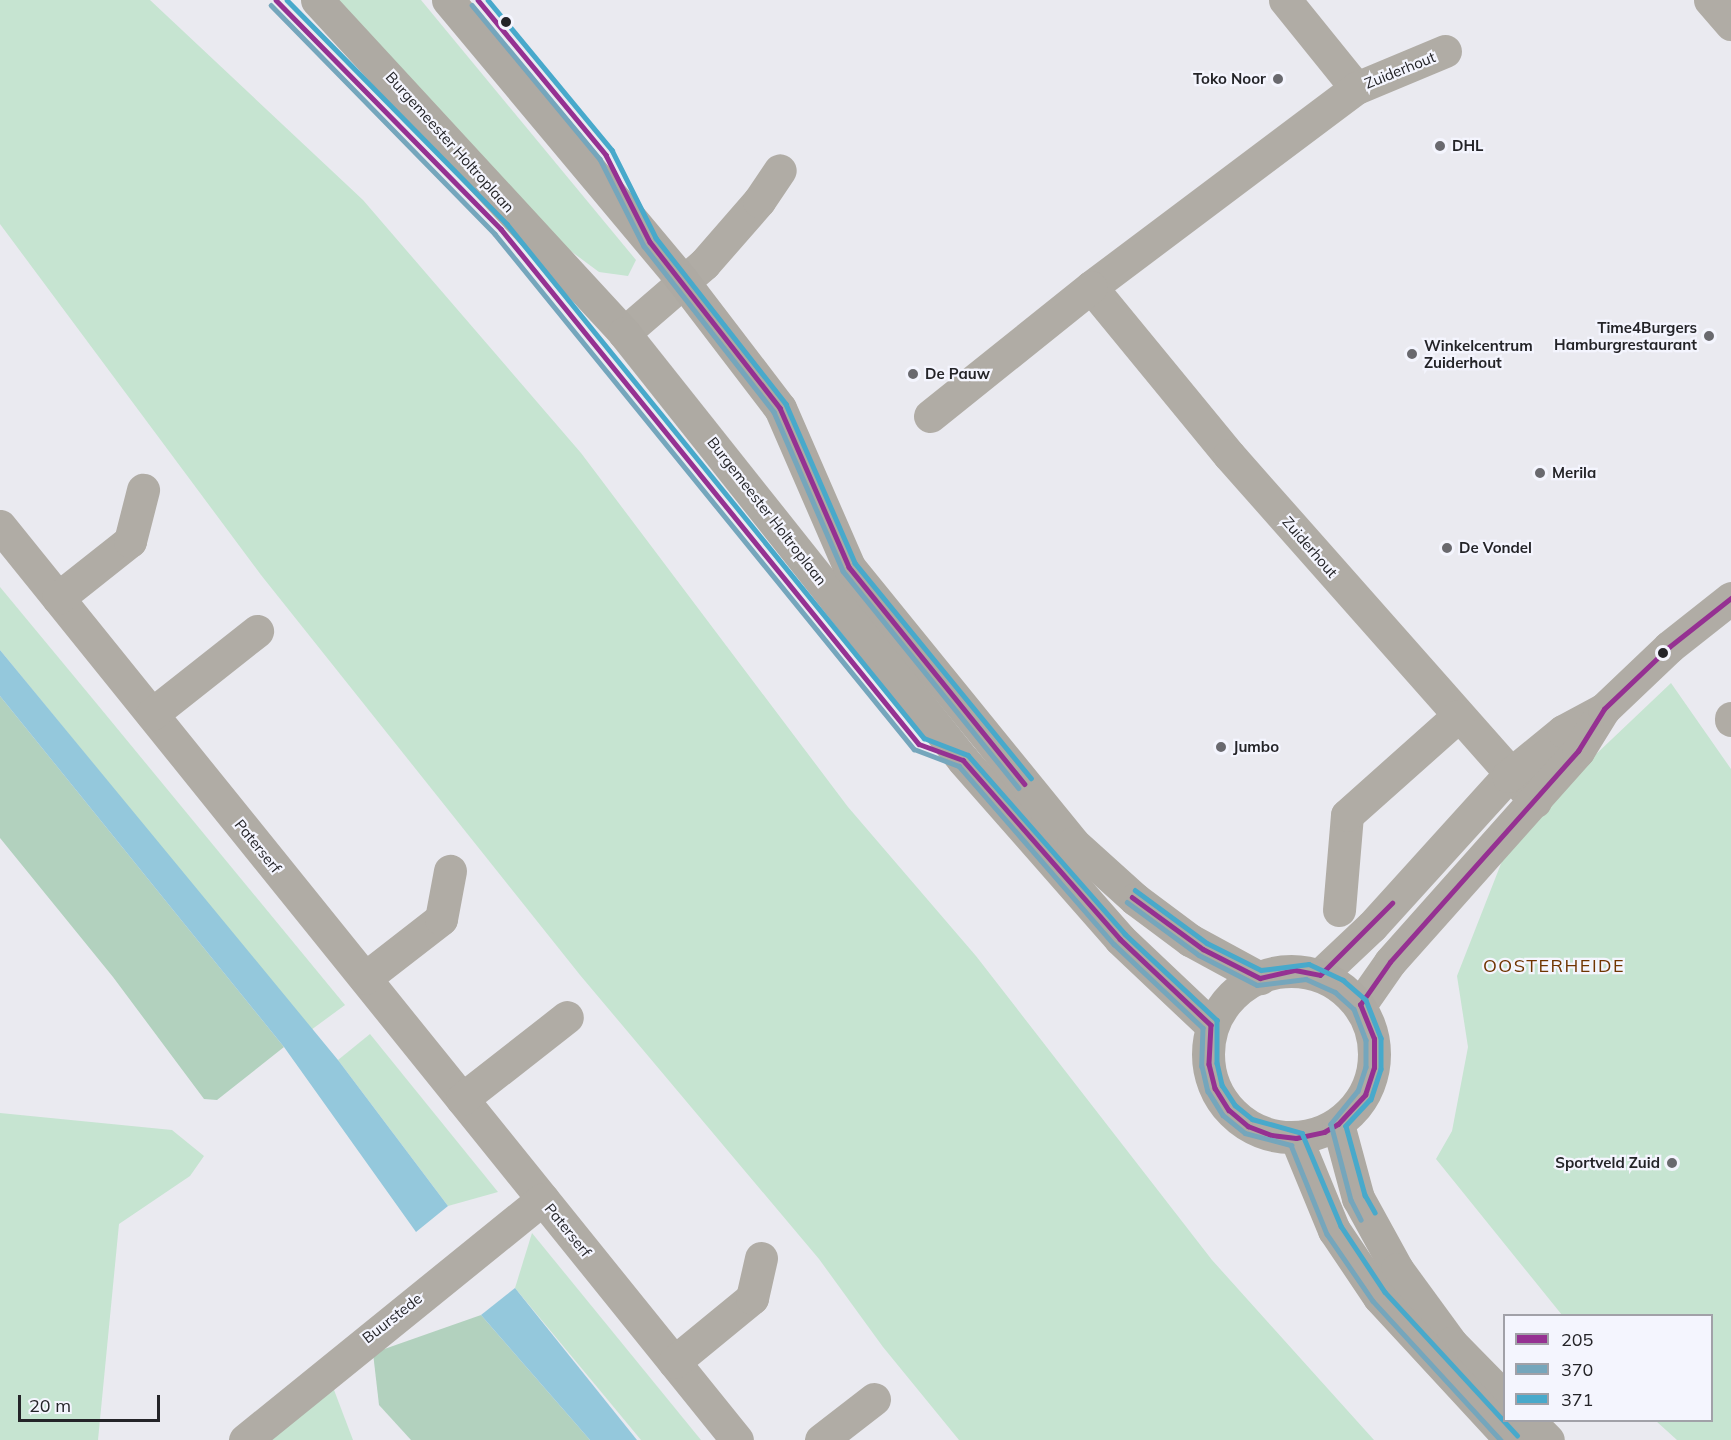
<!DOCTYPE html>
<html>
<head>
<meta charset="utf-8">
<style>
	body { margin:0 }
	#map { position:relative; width:1731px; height:1440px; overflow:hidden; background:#eaeaf0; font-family:Mulish,sans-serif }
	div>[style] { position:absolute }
	.green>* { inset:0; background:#c6e4d1 }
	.forest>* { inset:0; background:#b2d1be }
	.water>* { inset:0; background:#94c8dc }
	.street>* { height:33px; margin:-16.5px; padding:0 16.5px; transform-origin:16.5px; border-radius:16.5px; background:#b0aca5 }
	.secondary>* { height:33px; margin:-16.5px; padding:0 16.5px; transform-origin:16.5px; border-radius:16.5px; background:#aeaaa3 }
	.secondary>.ring { margin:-16.5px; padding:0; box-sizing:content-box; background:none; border:33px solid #aeaaa3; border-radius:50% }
	.bus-1>* { height:4.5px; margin:-2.25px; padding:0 2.25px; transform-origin:2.25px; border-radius:2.25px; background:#953192 }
	.bus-2>* { height:4.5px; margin:-2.25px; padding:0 2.25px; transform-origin:2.25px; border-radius:2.25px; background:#75a6bc }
	.bus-3>* { height:4.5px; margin:-2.25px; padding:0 2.25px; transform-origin:2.25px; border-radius:2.25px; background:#48a9cb }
	.dots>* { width:16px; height:16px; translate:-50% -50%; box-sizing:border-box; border:3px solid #f4f5fe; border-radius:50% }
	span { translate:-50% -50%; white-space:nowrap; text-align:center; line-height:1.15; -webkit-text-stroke:4.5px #f4f5fe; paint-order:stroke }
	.street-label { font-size:15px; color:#242428 }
	.poi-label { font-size:15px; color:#242428; font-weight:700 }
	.right { translate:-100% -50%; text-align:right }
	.left { translate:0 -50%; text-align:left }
	.quarter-label { font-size:18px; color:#6f3500; letter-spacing:1.5px }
	.legend { position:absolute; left:1503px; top:1314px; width:210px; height:108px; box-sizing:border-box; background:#f4f5fe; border:2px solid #a1a1a8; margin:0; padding:8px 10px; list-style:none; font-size:18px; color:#242428 }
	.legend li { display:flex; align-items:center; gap:12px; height:30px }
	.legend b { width:30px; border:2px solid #a1a1a8 }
	.scale { position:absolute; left:18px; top:1395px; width:142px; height:27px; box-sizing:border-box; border:3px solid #242428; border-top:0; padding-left:8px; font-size:18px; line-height:21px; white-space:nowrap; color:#242428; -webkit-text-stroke:4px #f4f5fe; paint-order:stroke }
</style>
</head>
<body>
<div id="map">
	<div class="green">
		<div style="clip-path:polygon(0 0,150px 0,363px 200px,581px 453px,848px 807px,976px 956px,1212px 1260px,1374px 1440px,959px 1440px,883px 1347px,819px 1259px,580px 975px,261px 575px,0 224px)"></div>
		<div style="clip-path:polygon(337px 0,421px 0,636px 260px,628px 276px,599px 272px,568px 249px)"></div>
		<div style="clip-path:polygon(0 587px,97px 704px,345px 1005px,311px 1030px,0 650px)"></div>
		<div style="clip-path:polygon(1671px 683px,1731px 769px,1731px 1440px,1677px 1440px,1656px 1421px,1712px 1420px,1712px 1316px,1562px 1315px,1436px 1159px,1452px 1131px,1468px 1047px,1457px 976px,1513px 833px)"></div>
		<div style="clip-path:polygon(370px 1034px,498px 1192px,448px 1206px,338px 1060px)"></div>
		<div style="clip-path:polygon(0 1113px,172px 1130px,204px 1156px,190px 1176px,119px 1224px,98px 1440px,0 1440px)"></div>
		<div style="clip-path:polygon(532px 1233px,701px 1440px,641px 1440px,515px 1288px)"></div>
		<div style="clip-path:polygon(331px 1382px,353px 1440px,264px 1440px)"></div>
	</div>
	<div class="forest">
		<div style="clip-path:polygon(0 696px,284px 1047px,217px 1100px,204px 1099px,113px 977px,0 838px)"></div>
		<div style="clip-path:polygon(481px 1315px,590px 1440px,411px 1440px,379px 1405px,373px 1353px)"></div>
	</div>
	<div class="water">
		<div style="clip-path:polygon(0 650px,338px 1060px,448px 1206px,416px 1232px,284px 1047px,0 696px)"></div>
		<div style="clip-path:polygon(515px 1288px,637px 1440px,590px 1440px,481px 1315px)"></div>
	</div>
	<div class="street">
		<div style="left:1285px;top:0;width:113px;rotate:51.1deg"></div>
		<div style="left:1710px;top:0;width:32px;rotate:49deg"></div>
		<div style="left:1445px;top:51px;width:96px;rotate:157.4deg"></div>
		<div style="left:1356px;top:88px;width:331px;rotate:143.1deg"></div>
		<div style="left:1091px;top:287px;width:217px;rotate:50.6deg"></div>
		<div style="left:1229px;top:455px;width:462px;rotate:48.5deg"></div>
		<div style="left:624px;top:333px;width:106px;rotate:-40.8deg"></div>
		<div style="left:704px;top:264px;width:84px;rotate:-48.9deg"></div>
		<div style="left:759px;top:201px;width:37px;rotate:-56deg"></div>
		<div style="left:930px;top:416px;width:206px;rotate:-38.7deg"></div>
		<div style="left:0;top:526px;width:1174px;rotate:51.12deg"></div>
		<div style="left:58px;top:598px;width:92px;rotate:-38.4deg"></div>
		<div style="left:130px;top:541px;width:53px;rotate:-75.7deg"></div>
		<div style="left:152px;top:714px;width:134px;rotate:-38.3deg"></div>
		<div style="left:1731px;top:718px;width:2px;rotate:90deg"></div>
		<div style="left:1339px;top:910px;width:95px;rotate:-85.2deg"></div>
		<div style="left:1347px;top:815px;width:149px;rotate:-41.7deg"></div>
		<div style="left:1320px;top:975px;width:71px;rotate:-43.3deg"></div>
		<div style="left:1372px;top:926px;width:202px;rotate:-47.8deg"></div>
		<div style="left:1508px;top:776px;width:71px;rotate:-39.3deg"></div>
		<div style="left:1563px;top:731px;width:47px;rotate:-28.2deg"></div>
		<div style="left:365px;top:978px;width:96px;rotate:-37.8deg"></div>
		<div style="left:441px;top:919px;width:49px;rotate:-79.4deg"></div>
		<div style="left:1360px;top:1005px;width:52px;rotate:-55.1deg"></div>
		<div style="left:1390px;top:962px;width:283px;rotate:-48.3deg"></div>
		<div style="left:1578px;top:751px;width:49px;rotate:-58.2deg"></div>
		<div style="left:1604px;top:709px;width:90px;rotate:-43.6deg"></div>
		<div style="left:1669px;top:647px;width:79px;rotate:-38.3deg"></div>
		<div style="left:462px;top:1099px;width:133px;rotate:-38deg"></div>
		<div style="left:674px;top:1362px;width:101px;rotate:-39.4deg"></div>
		<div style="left:752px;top:1298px;width:41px;rotate:-77.3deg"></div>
		<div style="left:245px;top:1440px;width:383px;rotate:-39deg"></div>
		<div style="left:821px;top:1440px;width:67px;rotate:-37.7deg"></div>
	</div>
	<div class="secondary">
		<div style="left:317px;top:0;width:453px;rotate:47.3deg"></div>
		<div style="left:624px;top:333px;width:545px;rotate:51.55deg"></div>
		<div style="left:963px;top:760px;width:238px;rotate:48.7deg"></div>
		<div style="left:1120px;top:939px;width:125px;rotate:43.4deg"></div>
		<div style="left:448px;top:0;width:365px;rotate:50.1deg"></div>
		<div style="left:682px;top:280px;width:161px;rotate:52.6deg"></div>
		<div style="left:780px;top:408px;width:173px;rotate:66.5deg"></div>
		<div style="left:849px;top:567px;width:355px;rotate:50.9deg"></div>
		<div style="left:1073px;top:843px;width:84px;rotate:42.1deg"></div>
		<div style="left:1135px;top:899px;width:69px;rotate:36.7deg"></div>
		<div style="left:1190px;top:940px;width:80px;rotate:28.5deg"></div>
		<div class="ring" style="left:1208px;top:971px;width:133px;height:133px"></div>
		<div style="left:1338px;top:1124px;width:77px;rotate:74.9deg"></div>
		<div style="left:1358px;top:1198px;width:81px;rotate:61.2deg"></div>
		<div style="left:1397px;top:1269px;width:92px;rotate:53.9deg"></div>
		<div style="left:1451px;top:1343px;width:76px;rotate:45.5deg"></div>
		<div style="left:1296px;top:1138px;width:100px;rotate:67.6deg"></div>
		<div style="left:1334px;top:1230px;width:81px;rotate:56.1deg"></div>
		<div style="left:1379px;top:1297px;width:195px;rotate:47.3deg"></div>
		<div style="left:1528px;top:1420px;width:28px;rotate:45deg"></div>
	</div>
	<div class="bus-1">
		<div style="left:276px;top:0;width:321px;rotate:45.5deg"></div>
		<div style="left:501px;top:229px;width:663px;rotate:50.94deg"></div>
		<div style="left:919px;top:744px;width:47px;rotate:20deg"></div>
		<div style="left:963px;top:760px;width:238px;rotate:48.7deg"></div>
		<div style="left:1120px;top:939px;width:125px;rotate:43.4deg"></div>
		<div style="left:1211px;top:1025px;width:39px;rotate:93deg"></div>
		<div style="left:1209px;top:1064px;width:25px;rotate:76deg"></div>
		<div style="left:1215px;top:1088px;width:26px;rotate:58deg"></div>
		<div style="left:1229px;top:1110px;width:25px;rotate:40deg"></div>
		<div style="left:1248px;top:1126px;width:25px;rotate:21deg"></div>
		<div style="left:1271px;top:1135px;width:25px;rotate:7deg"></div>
		<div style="left:1296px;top:1138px;width:29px;rotate:-12deg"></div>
		<div style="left:1324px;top:1132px;width:16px;rotate:-30deg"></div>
		<div style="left:1338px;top:1124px;width:40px;rotate:-47deg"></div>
		<div style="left:1365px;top:1095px;width:28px;rotate:-72deg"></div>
		<div style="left:1374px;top:1068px;width:29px;rotate:-90deg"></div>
		<div style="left:1374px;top:1039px;width:37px;rotate:-112deg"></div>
		<div style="left:1360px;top:1005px;width:52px;rotate:-55.1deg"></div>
		<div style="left:1390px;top:962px;width:283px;rotate:-48.3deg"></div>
		<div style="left:1578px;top:751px;width:49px;rotate:-58.2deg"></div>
		<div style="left:1604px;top:709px;width:90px;rotate:-43.6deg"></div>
		<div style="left:1669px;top:647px;width:79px;rotate:-38.3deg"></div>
		<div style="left:478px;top:0;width:201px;rotate:50.4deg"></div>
		<div style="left:606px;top:155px;width:97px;rotate:63.2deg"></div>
		<div style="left:650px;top:242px;width:211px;rotate:51.9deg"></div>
		<div style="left:780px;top:408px;width:173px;rotate:66.5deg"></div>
		<div style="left:849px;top:567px;width:279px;rotate:51deg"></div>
		<div style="left:1132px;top:897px;width:88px;rotate:36.2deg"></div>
		<div style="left:1203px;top:949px;width:64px;rotate:27deg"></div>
		<div style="left:1260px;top:978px;width:36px;rotate:-13deg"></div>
		<div style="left:1295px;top:970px;width:25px;rotate:11deg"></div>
		<div style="left:1320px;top:975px;width:102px;rotate:-45deg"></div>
	</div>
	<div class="bus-2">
		<div style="left:271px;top:5px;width:320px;rotate:45.6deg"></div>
		<div style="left:495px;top:234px;width:664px;rotate:50.87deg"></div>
		<div style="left:914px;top:749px;width:48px;rotate:20.7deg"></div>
		<div style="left:959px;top:766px;width:236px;rotate:49deg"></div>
		<div style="left:1114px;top:944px;width:122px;rotate:43.3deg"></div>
		<div style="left:1203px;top:1028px;width:38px;rotate:92deg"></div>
		<div style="left:1202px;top:1066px;width:26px;rotate:77deg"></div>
		<div style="left:1208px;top:1091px;width:28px;rotate:58deg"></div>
		<div style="left:1223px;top:1115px;width:28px;rotate:39deg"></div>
		<div style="left:1245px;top:1133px;width:48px;rotate:14.6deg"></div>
		<div style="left:1291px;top:1145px;width:96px;rotate:68deg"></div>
		<div style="left:1327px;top:1234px;width:81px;rotate:55.5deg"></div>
		<div style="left:1373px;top:1301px;width:189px;rotate:47.4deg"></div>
		<div style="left:472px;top:5px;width:200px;rotate:50.3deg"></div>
		<div style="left:600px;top:159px;width:97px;rotate:63.2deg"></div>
		<div style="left:644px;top:246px;width:211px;rotate:51.9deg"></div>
		<div style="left:774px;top:412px;width:173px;rotate:66.5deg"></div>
		<div style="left:843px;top:571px;width:279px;rotate:51deg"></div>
		<div style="left:1127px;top:902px;width:89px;rotate:36.4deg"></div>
		<div style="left:1199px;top:955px;width:65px;rotate:27.3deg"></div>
		<div style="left:1257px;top:985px;width:49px;rotate:-7deg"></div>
		<div style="left:1306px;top:979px;width:32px;rotate:24deg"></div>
		<div style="left:1335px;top:992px;width:25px;rotate:42deg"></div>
		<div style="left:1354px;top:1009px;width:33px;rotate:69deg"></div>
		<div style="left:1366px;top:1040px;width:27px;rotate:90deg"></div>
		<div style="left:1366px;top:1067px;width:25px;rotate:108deg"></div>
		<div style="left:1358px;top:1091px;width:43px;rotate:129.3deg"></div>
		<div style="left:1331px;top:1124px;width:79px;rotate:75.3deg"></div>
		<div style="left:1351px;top:1200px;width:22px;rotate:63deg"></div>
	</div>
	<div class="bus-3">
		<div style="left:287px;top:0;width:314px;rotate:45.5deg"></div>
		<div style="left:507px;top:224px;width:662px;rotate:50.95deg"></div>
		<div style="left:924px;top:738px;width:47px;rotate:21.1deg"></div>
		<div style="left:968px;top:755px;width:238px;rotate:48.7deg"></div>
		<div style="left:1125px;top:934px;width:126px;rotate:43.1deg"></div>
		<div style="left:1217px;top:1020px;width:43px;rotate:90deg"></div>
		<div style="left:1217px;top:1063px;width:23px;rotate:77deg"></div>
		<div style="left:1222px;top:1085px;width:24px;rotate:57deg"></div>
		<div style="left:1235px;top:1105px;width:22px;rotate:39deg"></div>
		<div style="left:1252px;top:1119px;width:52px;rotate:15.6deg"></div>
		<div style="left:1302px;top:1133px;width:101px;rotate:67.2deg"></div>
		<div style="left:1341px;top:1226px;width:79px;rotate:56.3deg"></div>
		<div style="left:1385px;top:1292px;width:195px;rotate:47.3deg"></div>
		<div style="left:488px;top:0;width:195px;rotate:50.4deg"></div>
		<div style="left:612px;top:150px;width:98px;rotate:63.4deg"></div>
		<div style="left:656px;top:238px;width:211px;rotate:51.9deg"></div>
		<div style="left:786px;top:404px;width:173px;rotate:66.5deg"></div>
		<div style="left:855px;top:563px;width:278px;rotate:50.7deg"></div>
		<div style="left:1135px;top:890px;width:89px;rotate:36.4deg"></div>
		<div style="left:1207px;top:943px;width:60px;rotate:26.6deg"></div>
		<div style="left:1261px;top:970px;width:48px;rotate:-7.1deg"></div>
		<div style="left:1309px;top:964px;width:38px;rotate:25deg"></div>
		<div style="left:1343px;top:980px;width:30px;rotate:41deg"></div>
		<div style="left:1366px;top:1000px;width:41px;rotate:68.5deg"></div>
		<div style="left:1381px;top:1038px;width:31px;rotate:90deg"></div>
		<div style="left:1381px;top:1069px;width:32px;rotate:108deg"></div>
		<div style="left:1371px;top:1099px;width:37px;rotate:133deg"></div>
		<div style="left:1346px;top:1126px;width:72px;rotate:74.6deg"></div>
		<div style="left:1365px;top:1195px;width:20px;rotate:60deg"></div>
	</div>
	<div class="dots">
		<div style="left:506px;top:22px;background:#242428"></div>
		<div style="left:1278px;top:79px;background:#69696e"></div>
		<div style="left:1440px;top:146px;background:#69696e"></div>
		<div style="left:1709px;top:336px;background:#69696e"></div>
		<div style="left:1412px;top:354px;background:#69696e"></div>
		<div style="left:913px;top:374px;background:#69696e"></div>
		<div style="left:1540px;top:473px;background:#69696e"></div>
		<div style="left:1447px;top:548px;background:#69696e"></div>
		<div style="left:1663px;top:653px;background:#242428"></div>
		<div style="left:1221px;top:747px;background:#69696e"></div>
		<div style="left:1672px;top:1163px;background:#69696e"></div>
	</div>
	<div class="street-label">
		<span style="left:1400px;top:70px;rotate:-22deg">Zuiderhout</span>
		<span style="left:450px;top:142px;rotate:48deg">Burgemeester Holtroplaan</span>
		<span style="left:767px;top:511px;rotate:52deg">Burgemeester Holtroplaan</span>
		<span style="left:1310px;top:547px;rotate:49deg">Zuiderhout</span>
		<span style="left:258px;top:846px;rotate:51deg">Paterserf</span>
		<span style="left:568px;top:1230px;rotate:51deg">Paterserf</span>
		<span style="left:392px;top:1318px;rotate:-38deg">Buurstede</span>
	</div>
	<div class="poi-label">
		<span class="right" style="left:1266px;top:79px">Toko Noor</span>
		<span class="left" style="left:1452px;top:146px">DHL</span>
		<span class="right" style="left:1697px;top:336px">Time4Burgers<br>Hamburgrestaurant</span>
		<span class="left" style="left:1424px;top:354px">Winkelcentrum<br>Zuiderhout</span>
		<span class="left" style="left:925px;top:374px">De Pauw</span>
		<span class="left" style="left:1552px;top:473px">Merila</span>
		<span class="left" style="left:1459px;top:548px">De Vondel</span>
		<span class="left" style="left:1233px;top:747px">Jumbo</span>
		<span class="right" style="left:1660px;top:1163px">Sportveld Zuid</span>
	</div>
	<div class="quarter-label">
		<span style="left:1554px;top:966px">OOSTERHEIDE</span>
	</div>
	<ul class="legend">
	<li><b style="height:8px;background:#953192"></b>205</li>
	<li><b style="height:8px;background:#75a6bc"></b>370</li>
	<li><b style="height:8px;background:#48a9cb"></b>371</li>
	</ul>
	<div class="scale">20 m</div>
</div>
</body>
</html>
